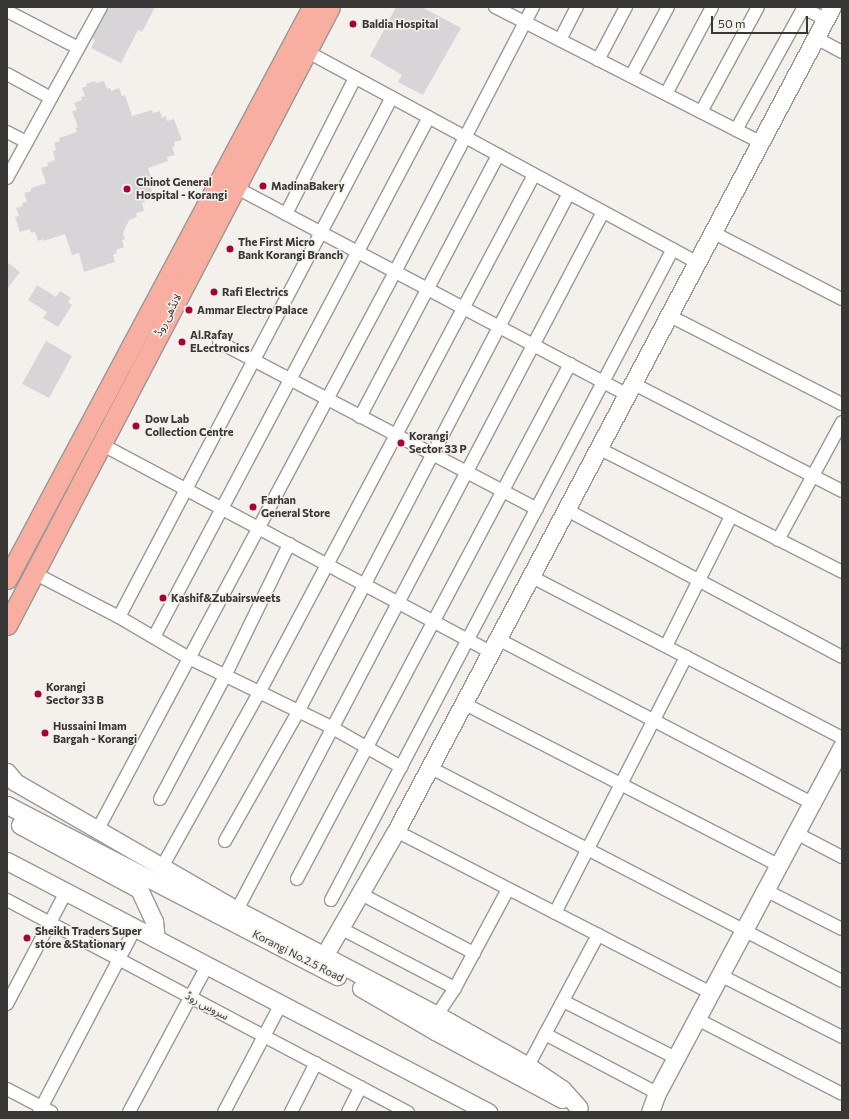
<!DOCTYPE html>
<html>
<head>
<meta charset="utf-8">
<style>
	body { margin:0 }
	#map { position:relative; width:849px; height:1119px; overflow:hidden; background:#f4f1ed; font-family:Commissioner,"Noto Sans Arabic",sans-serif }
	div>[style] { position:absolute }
	.building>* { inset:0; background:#d8d5d9 }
	.roads { filter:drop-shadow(1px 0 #9b9894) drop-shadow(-1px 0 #9b9894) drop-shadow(0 1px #9b9894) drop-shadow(0 -1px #9b9894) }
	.street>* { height:12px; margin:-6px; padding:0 6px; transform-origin:6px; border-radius:6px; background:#fff }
	.secondary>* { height:17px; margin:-8.5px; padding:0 8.5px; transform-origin:8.5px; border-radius:8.5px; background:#fff }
	.primary>* { height:19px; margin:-9.5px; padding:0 9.5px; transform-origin:9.5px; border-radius:9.5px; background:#f8aea0 }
	.dots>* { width:11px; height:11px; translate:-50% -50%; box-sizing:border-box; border:2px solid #f4f1ed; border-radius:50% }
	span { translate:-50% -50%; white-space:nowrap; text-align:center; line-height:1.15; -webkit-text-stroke:3px #f4f1ed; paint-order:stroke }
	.poi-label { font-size:11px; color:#393736; font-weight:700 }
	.left { translate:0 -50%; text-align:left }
	.street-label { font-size:11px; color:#393736 }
	.frame { position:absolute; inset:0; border:8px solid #393736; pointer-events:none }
	.scale { position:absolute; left:711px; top:16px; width:97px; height:18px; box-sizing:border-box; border:2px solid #393736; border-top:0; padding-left:5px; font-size:12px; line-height:14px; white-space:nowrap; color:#393736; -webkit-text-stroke:3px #f4f1ed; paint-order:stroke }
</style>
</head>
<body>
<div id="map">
	<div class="building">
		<div style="clip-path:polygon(108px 7px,155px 7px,142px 32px,138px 30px,121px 63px,91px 48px,95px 40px,92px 38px)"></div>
		<div style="clip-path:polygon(396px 7px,422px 7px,461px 28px,423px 95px,398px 82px,402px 75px,370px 56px)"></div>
		<div style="clip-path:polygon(95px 81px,96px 83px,104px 81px,107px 89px,110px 88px,111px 91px,119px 88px,122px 96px,125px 95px,132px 116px,152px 110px,153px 113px,160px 111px,162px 118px,166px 116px,167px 121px,174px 119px,182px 140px,174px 142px,175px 146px,172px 147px,175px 155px,167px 157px,168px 161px,148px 168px,154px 187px,151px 188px,153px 195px,144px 198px,145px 202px,142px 203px,144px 211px,136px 213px,137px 217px,129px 220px,123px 233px,125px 239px,122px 240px,124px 247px,116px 250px,117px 253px,113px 255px,115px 262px,84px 272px,79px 253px,72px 255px,65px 234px,44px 241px,43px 239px,38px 241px,35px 232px,31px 233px,30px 229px,20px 232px,15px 217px,19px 216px,16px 208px,23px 206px,22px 203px,27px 202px,24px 193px,31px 191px,31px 188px,46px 183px,41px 168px,48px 166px,47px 163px,55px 160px,53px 151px,56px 150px,54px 143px,60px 141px,59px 138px,77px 132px,75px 128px,78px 127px,72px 111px,77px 110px,74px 103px,82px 100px,81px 97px,85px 96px,82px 88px,87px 86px,86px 84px)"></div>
		<div style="clip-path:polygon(7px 262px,20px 272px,7px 289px)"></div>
		<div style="clip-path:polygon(37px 285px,56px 297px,60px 291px,71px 298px,68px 302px,72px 305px,58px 327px,43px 318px,47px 312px,28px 300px)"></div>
		<div style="clip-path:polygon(46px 341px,72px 356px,49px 398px,22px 384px)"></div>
	</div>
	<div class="roads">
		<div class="street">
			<div style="left:495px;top:7px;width:297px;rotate:27deg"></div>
			<div style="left:802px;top:7px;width:26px;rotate:28deg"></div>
			<div style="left:7px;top:11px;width:80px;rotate:27.5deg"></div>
			<div style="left:816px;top:38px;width:30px;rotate:28deg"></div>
			<div style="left:560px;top:40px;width:37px;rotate:-63deg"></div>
			<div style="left:306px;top:51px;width:443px;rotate:28.4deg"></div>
			<div style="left:598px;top:60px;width:60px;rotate:-62.2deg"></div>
			<div style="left:7px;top:74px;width:50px;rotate:28.6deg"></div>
			<div style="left:631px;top:76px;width:78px;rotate:-61.8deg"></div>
			<div style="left:666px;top:94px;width:98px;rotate:-62.1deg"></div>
			<div style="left:701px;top:112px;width:119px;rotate:-61.5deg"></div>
			<div style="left:736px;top:130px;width:141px;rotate:-61.1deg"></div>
			<div style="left:7px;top:132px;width:22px;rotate:27deg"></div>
			<div style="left:7px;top:178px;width:195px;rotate:-61.2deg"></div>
			<div style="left:235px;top:187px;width:442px;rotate:27.9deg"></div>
			<div style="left:286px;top:214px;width:153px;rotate:-63.1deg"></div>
			<div style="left:712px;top:232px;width:146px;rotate:27.3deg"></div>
			<div style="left:668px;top:315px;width:195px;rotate:27.1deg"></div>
			<div style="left:219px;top:342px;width:359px;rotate:27.7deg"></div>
			<div style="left:632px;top:383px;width:236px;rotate:27.2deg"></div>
			<div style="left:360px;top:417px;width:296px;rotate:-62.2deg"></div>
			<div style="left:101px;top:444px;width:440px;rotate:28.1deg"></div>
			<div style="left:598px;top:448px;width:274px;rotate:26.9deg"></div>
			<div style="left:565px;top:509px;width:314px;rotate:28.1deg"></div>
			<div style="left:778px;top:540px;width:134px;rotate:-61.5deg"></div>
			<div style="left:34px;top:573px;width:96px;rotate:27.4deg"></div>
			<div style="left:119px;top:617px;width:587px;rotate:-62.3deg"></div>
			<div style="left:530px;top:576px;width:352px;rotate:27.4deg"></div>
			<div style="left:119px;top:617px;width:81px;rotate:30.4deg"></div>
			<div style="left:189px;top:658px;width:158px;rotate:25.9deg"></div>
			<div style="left:331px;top:727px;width:81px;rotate:29.7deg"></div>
			<div style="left:154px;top:637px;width:588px;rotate:-62.13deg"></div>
			<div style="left:496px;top:638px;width:356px;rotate:27.6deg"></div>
			<div style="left:666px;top:646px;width:145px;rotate:-63.4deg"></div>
			<div style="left:463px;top:703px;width:354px;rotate:27.2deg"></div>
			<div style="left:429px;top:767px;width:465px;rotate:27.4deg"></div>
			<div style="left:160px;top:799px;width:139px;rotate:-62.1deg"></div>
			<div style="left:225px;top:676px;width:147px;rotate:-64.1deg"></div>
			<div style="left:98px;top:829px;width:631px;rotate:-61.93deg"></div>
			<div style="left:395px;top:272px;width:299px;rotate:-62.5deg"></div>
			<div style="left:396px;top:831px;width:354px;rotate:27.2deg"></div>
			<div style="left:796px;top:833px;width:52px;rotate:27.6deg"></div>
			<div style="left:225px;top:841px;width:148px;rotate:-60.5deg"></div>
			<div style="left:298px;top:712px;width:585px;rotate:-62.43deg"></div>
			<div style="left:162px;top:867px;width:199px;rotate:-60.9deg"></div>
			<div style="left:259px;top:693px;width:586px;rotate:-62.04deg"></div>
			<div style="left:297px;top:879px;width:583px;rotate:-62.07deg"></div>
			<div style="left:765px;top:890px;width:86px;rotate:26.9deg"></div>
			<div style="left:359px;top:893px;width:130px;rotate:27.6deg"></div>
			<div style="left:7px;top:900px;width:454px;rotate:27.9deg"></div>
			<div style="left:331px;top:900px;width:735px;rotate:-62.29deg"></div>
			<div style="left:237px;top:910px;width:788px;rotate:-62.33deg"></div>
			<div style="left:555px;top:913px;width:288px;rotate:-62.9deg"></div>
			<div style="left:340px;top:928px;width:130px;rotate:27.6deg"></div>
			<div style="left:720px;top:975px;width:137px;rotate:26.9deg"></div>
			<div style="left:563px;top:1001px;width:127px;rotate:26.8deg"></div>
			<div style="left:7px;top:1004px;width:127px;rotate:-62.2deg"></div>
			<div style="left:437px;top:1015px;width:32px;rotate:-56deg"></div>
			<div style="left:455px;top:988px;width:112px;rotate:-61.8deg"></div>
			<div style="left:697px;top:1019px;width:163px;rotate:27.3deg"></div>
			<div style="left:545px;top:1034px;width:127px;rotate:27.8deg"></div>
			<div style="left:528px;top:1066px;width:149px;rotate:-61.9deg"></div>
			<div style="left:7px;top:1089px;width:50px;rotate:27.6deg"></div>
			<div style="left:39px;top:1112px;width:208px;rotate:-62.4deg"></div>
			<div style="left:129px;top:1112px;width:166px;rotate:-61.9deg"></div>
			<div style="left:224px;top:1112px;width:122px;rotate:-62.2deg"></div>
			<div style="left:291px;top:1112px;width:55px;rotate:-63deg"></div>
			<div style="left:348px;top:1112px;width:28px;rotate:-63deg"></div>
		</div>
		<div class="secondary">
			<div style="left:7px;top:772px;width:13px;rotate:51deg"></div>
			<div style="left:15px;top:782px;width:256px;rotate:30deg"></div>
			<div style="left:237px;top:910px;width:226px;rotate:27.7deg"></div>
			<div style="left:437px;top:1015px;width:104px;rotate:29.3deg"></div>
			<div style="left:528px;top:1066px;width:41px;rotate:34.1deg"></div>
			<div style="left:562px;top:1089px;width:25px;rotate:48deg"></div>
			<div style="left:7px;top:805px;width:372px;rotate:27.4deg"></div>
			<div style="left:20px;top:825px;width:135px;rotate:28.3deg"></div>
			<div style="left:139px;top:889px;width:35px;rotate:65deg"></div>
			<div style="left:154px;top:921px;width:18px;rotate:84deg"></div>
			<div style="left:7px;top:861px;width:543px;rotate:27.56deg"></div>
			<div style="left:324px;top:956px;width:144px;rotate:-60.1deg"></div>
			<div style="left:396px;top:831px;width:932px;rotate:-62.12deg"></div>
			<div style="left:361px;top:988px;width:86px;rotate:30.2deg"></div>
			<div style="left:435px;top:1031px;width:144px;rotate:28.2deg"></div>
			<div style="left:650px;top:1112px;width:20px;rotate:-70deg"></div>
			<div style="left:657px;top:1093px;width:393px;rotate:-61.9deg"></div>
		</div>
		<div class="primary">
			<div style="left:7px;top:579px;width:648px;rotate:-61.93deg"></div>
			<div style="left:7px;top:625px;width:697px;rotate:-62.41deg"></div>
		</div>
	</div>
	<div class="dots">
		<div style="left:353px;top:24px;background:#a2043a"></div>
		<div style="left:263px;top:186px;background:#a2043a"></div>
		<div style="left:127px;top:189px;background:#a2043a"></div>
		<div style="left:230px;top:249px;background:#a2043a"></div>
		<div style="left:214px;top:292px;background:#a2043a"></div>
		<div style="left:189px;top:310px;background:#a2043a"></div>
		<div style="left:182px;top:342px;background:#a2043a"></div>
		<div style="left:136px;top:426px;background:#a2043a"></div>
		<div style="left:401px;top:443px;background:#a2043a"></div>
		<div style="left:253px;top:507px;background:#a2043a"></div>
		<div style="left:163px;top:598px;background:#a2043a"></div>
		<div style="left:38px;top:694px;background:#a2043a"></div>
		<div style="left:45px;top:733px;background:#a2043a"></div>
		<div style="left:27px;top:938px;background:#a2043a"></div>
	</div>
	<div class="poi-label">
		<span class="left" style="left:362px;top:24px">Baldia Hospital</span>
		<span class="left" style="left:136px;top:189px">Chinot General<br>Hospital - Korangi</span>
		<span class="left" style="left:271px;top:186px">MadinaBakery</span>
		<span class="left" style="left:238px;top:249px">The First Micro<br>Bank Korangi Branch</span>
		<span class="left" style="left:222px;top:292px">Rafi Electrics</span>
		<span class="left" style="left:197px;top:310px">Ammar Electro Palace</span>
		<span class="left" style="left:190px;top:342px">Al.Rafay<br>ELectronics</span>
		<span class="left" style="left:145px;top:426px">Dow Lab<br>Collection Centre</span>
		<span class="left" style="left:409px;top:443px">Korangi<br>Sector 33 P</span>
		<span class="left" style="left:261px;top:507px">Farhan<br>General Store</span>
		<span class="left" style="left:171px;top:598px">Kashif&amp;Zubairsweets</span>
		<span class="left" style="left:46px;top:694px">Korangi<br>Sector 33 B</span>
		<span class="left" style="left:53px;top:733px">Hussaini Imam<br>Bargah - Korangi</span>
		<span class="left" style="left:35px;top:938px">Sheikh Traders Super<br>store &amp;Stationary</span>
	</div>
	<div class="street-label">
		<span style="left:168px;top:315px;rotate:-63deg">لانڈھی روڈ</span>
		<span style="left:298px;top:956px;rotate:27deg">Korangi No.2.5 Road</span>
		<span style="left:207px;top:1006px;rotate:28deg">سروس روڈ</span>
	</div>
	<div class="frame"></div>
	<div class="scale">50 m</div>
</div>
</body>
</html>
